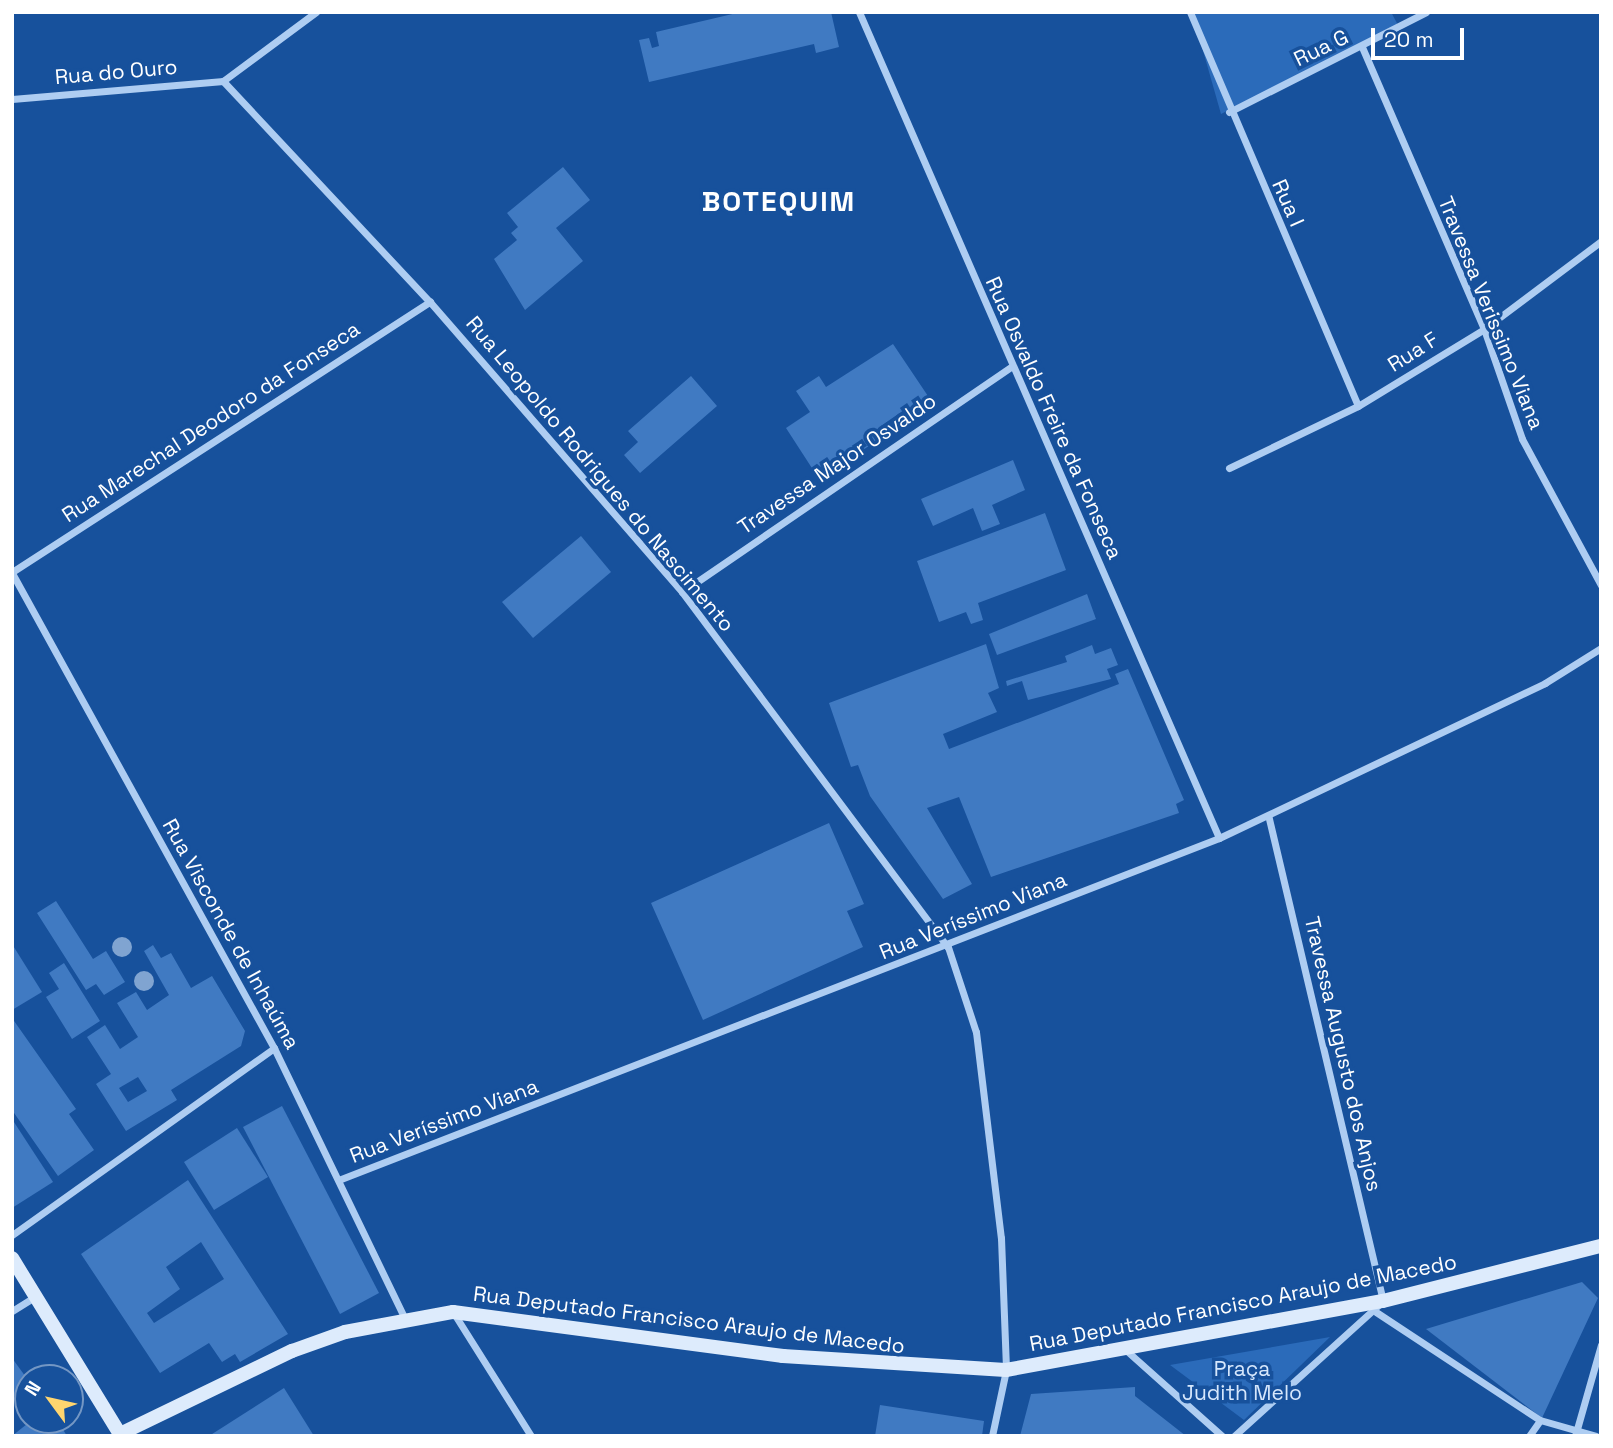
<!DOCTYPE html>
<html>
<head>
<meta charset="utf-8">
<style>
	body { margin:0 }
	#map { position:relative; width:1613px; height:1448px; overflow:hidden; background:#17519c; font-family:"Space Grotesk",sans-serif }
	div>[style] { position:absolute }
	.green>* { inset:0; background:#2b6bba }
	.building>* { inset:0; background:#407ac2 }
	.street>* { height:7px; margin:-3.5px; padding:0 3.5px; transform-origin:3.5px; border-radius:3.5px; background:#aecdf2 }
	.secondary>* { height:14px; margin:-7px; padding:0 7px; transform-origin:7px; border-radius:7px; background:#ddebfc }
	.trees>* { width:20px; height:20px; margin:-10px; border-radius:50%; background:#80a4d1 }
	span { translate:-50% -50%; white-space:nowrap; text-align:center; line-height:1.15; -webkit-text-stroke:7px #17519c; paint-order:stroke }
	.street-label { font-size:21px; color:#fff }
	.park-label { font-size:21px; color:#d6e7fc }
	.district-label { font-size:28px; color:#fff; font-weight:700; letter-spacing:2px }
	.frame { position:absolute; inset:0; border:14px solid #fff; pointer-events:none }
	.north { position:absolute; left:14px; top:1364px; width:70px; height:70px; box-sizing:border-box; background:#17519c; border:2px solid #7497c4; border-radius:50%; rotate:303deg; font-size:19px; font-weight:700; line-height:28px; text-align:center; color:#fff }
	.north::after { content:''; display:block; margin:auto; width:24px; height:32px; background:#ffd56f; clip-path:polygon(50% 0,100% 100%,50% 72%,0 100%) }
	.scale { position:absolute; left:1371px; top:28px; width:93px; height:32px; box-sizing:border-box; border:4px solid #fff; border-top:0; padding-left:9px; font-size:21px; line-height:24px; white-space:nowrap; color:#fff; -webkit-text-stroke:5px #17519c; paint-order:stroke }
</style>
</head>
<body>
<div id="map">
	<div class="green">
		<div style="clip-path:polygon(1192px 12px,1391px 12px,1398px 25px,1221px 114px)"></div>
		<div style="clip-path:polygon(1330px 1337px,1244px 1420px,1170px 1365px)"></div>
	</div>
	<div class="building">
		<div style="clip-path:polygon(741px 12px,831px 12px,839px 47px,816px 53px,814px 44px,649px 82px,639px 40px,649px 38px,652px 48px,659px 46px,656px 32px)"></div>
		<div style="clip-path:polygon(563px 167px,590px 200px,556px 228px,583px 261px,525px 310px,494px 259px,517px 240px,511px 233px,518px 227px,507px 213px)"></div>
		<div style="clip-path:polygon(893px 344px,934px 405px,912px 421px,904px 410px,881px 426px,887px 434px,819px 479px,786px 428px,810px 412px,796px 391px,819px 376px,826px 387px)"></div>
		<div style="clip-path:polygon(691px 376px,717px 406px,640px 473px,624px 455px,638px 442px,628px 431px)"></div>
		<div style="clip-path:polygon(1013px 460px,1025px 490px,992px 505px,1000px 524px,982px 531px,973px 508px,933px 526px,921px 499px)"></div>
		<div style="clip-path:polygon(1045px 513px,1066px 570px,978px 603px,983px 620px,971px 624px,966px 612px,939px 622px,917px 561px)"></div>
		<div style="clip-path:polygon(581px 536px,611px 572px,533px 638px,502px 602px)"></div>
		<div style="clip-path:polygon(1087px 594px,1096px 619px,997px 655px,989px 634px)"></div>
		<div style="clip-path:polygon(986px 644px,999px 688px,988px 693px,997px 712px,943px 734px,949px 749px,1119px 684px,1115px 674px,1128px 669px,1184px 800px,1176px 804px,1179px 813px,991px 877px,959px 797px,927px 808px,972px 884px,943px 899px,870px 796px,858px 765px,851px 767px,829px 703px)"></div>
		<div style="clip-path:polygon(1092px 645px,1095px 654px,1111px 648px,1118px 665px,1107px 669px,1111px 679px,1028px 700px,1022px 681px,1007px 686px,1006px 681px,1067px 662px,1065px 656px)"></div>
		<div style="clip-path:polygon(829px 823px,864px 904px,847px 911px,863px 947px,703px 1020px,651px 903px)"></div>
		<div style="clip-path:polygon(56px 901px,93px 959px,106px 951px,125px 982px,104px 995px,96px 984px,86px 990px,37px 913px)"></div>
		<div style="clip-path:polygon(12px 944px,42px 992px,12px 1010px)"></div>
		<div style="clip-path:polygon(evenodd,153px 945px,161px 958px,171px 953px,191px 988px,212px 976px,245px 1031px,241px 1046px,171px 1090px,177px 1100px,126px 1131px,96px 1084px,111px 1074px,87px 1037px,105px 1025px,120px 1049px,138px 1037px,117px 1003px,136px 992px,147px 1010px,169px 995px,144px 951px,153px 945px,138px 1077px,147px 1091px,128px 1102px,119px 1088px,138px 1077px)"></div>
		<div style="clip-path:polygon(64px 963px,100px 1021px,72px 1039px,46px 997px,59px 989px,49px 973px)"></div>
		<div style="clip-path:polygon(12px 1018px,76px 1109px,69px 1114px,94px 1150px,58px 1176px,12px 1110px)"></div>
		<div style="clip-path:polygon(282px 1106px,379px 1293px,340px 1314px,243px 1127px)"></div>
		<div style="clip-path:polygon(12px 1119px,53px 1182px,12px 1208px)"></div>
		<div style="clip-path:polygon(237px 1128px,268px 1177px,214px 1210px,184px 1162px)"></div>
		<div style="clip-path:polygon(evenodd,188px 1180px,288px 1334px,240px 1362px,235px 1354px,222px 1362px,209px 1343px,160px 1373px,81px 1254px,188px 1180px,201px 1242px,224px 1279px,154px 1323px,147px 1313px,180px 1289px,166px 1267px,201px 1242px)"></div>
		<div style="clip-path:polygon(1582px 1282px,1598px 1298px,1542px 1418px,1426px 1329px)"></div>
		<div style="clip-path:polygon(12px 1358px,28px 1380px,12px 1399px)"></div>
		<div style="clip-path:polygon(1135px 1387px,1135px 1396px,1186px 1436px,1020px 1436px,1031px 1394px)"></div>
		<div style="clip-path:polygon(284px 1388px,314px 1436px,209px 1436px)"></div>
		<div style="clip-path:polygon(880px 1405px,984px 1421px,982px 1436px,875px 1436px)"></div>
		<div style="clip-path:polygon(32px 1420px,57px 1420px,67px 1436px,12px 1436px)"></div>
	</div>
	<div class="street">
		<div style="left:859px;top:12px;width:901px;rotate:66.45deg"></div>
		<div style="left:1190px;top:12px;width:428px;rotate:66.9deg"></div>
		<div style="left:1362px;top:47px;width:307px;rotate:66.6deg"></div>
		<div style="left:1484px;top:329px;width:116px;rotate:70.9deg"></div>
		<div style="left:1522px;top:439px;width:166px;rotate:61.6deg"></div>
		<div style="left:223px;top:81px;width:303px;rotate:46.9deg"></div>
		<div style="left:430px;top:302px;width:384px;rotate:49deg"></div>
		<div style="left:682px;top:592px;width:444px;rotate:53.2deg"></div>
		<div style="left:948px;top:947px;width:89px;rotate:71.8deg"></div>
		<div style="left:976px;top:1032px;width:208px;rotate:83.1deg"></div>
		<div style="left:1001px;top:1238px;width:132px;rotate:87.8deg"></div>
		<div style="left:1006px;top:1370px;width:67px;rotate:102deg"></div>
		<div style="left:223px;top:81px;width:116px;rotate:-36.6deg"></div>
		<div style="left:12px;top:99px;width:212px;rotate:-4.9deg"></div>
		<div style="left:1229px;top:112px;width:221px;rotate:-26.9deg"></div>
		<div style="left:1229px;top:468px;width:143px;rotate:-25.7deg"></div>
		<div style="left:1358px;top:406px;width:148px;rotate:-31.4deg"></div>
		<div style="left:1484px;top:329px;width:146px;rotate:-36.9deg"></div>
		<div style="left:12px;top:572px;width:498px;rotate:-32.9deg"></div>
		<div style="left:12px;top:573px;width:542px;rotate:61.12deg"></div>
		<div style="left:274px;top:1048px;width:301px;rotate:64.2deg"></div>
		<div style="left:682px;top:592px;width:400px;rotate:-34.4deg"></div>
		<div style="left:341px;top:1179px;width:942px;rotate:-21.23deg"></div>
		<div style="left:1219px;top:838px;width:361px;rotate:-25.4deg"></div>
		<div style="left:1545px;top:683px;width:66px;rotate:-32deg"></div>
		<div style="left:12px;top:1235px;width:322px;rotate:-35.5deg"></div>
		<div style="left:12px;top:1311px;width:26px;rotate:-32deg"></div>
		<div style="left:453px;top:1312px;width:146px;rotate:57.8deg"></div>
		<div style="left:1376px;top:1312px;width:196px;rotate:33.4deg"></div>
		<div style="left:1540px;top:1420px;width:58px;rotate:15.9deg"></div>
		<div style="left:1128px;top:1352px;width:126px;rotate:41.8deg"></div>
		<div style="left:1234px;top:1436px;width:201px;rotate:-42.2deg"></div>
		<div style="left:1383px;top:1301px;width:499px;rotate:-103.3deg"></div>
		<div style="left:1529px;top:1436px;width:19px;rotate:-55deg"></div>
		<div style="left:1575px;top:1436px;width:95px;rotate:-74.1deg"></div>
	</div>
	<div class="secondary">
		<div style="left:12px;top:1258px;width:206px;rotate:58.5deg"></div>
		<div style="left:120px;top:1434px;width:191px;rotate:-25.8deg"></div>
		<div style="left:292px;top:1351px;width:56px;rotate:-19.7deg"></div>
		<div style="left:345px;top:1332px;width:110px;rotate:-10.5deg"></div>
		<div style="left:453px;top:1312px;width:333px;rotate:7.6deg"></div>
		<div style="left:783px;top:1356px;width:223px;rotate:3.6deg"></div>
		<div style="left:1006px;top:1370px;width:383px;rotate:-10.4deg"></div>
		<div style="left:1383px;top:1301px;width:225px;rotate:-14.2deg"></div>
	</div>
	<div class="trees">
		<div style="left:122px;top:947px"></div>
		<div style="left:144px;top:981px"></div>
	</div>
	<div class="street-label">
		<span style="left:1321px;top:48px;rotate:-26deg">Rua G</span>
		<span style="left:116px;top:72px;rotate:-5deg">Rua do Ouro</span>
		<span style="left:1288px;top:203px;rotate:66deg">Rua I</span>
		<span style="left:1491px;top:313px;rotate:68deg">Travessa Verissimo Viana</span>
		<span style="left:1413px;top:352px;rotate:-32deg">Rua F</span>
		<span style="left:1054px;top:418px;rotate:66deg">Rua Osvaldo Freire da Fonseca</span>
		<span style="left:211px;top:422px;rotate:-33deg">Rua Marechal Deodoro da Fonseca</span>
		<span style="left:837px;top:464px;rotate:-34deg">Travessa Major Osvaldo</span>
		<span style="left:600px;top:474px;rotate:50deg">Rua Leopoldo Rodrigues do Nascimento</span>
		<span style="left:973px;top:916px;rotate:-22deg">Rua Veríssimo Viana</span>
		<span style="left:231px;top:934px;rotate:61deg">Rua Visconde de Inhaúma</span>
		<span style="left:1343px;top:1054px;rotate:77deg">Travessa Augusto dos Anjos</span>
		<span style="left:444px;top:1121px;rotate:-21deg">Rua Veríssimo Viana</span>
		<span style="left:1243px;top:1303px;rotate:-11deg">Rua Deputado Francisco Araujo de Macedo</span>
		<span style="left:689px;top:1320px;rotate:7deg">Rua Deputado Francisco Araujo de Macedo</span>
	</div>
	<div class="park-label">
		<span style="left:1242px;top:1381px">Praça<br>Judith Melo</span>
	</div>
	<div class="district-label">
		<span style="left:779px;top:201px">BOTEQUIM</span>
	</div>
	<div class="frame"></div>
	<div class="north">N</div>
	<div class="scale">20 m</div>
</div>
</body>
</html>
